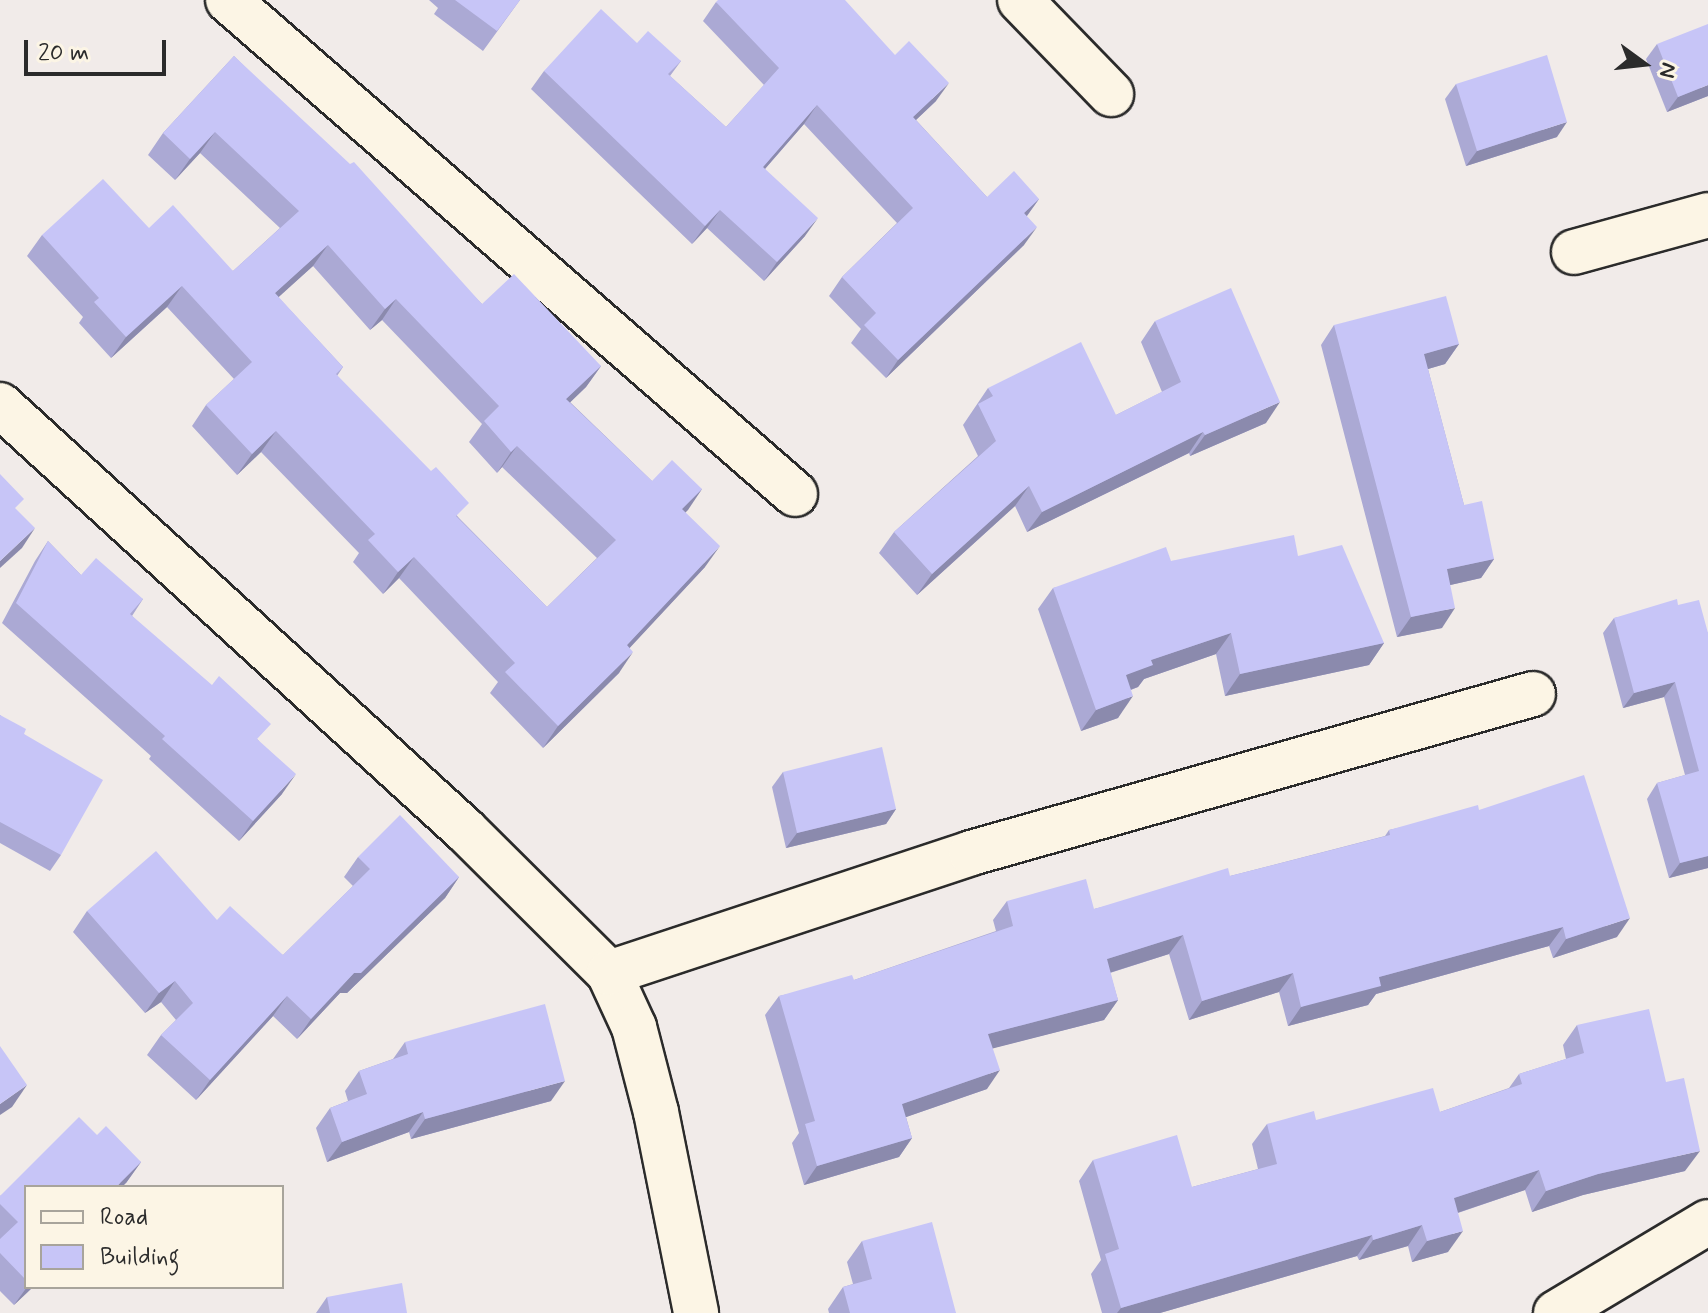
<!DOCTYPE html>
<html>
<head>
<meta charset="utf-8">
<style>
	body { margin:0 }
	#map { position:relative; width:1708px; height:1313px; overflow:hidden; background:#f1ebe9; font-family:Mynerve,sans-serif }
	div>[style] { position:absolute }
	.roads { filter:drop-shadow(2px 0 #2b2b2b) drop-shadow(-2px 0 #2b2b2b) drop-shadow(0 2px #2b2b2b) drop-shadow(0 -2px #2b2b2b) }
	.minor>* { height:44px; margin:-22px; padding:0 22px; transform-origin:22px; border-radius:22px; background:#fcf5e5 }
	.wall>* { inset:0; background:#aba9d4 }
	.shaded-wall>* { inset:0; background:#8b8aad }
	.building>* { inset:0; background:#c7c5f7 }
	span { translate:-50% -50%; white-space:nowrap; text-align:center; line-height:1.15; -webkit-text-stroke:6px #fcf5e5; paint-order:stroke }
	.legend { position:absolute; left:24px; top:1185px; width:260px; height:104px; box-sizing:border-box; background:#fcf5e5; border:2px solid #a8a49b; margin:0; padding:10px 14px; list-style:none; font-size:24px; color:#2b2b2b }
	.legend li { display:flex; align-items:center; gap:16px; height:40px }
	.legend b { width:40px; border:2px solid #a8a49b }
	.north { position:absolute; left:1604px; top:24px; width:80px; height:80px; -webkit-text-stroke:6px #fcf5e5; paint-order:stroke; rotate:105deg; font-size:22px; font-weight:700; line-height:32px; text-align:center; color:#2b2b2b }
	.north::after { content:''; display:block; margin:auto; width:28px; height:36px; background:#2b2b2b; clip-path:polygon(50% 0,100% 100%,50% 72%,0 100%) }
	.scale { position:absolute; left:24px; top:40px; width:142px; height:36px; box-sizing:border-box; border:4px solid #2b2b2b; border-top:0; padding-left:10px; font-size:24px; line-height:28px; white-space:nowrap; color:#2b2b2b; -webkit-text-stroke:6px #fcf5e5; paint-order:stroke }
</style>
</head>
<body>
<div id="map">
	<div class="roads">
		<div class="minor">
			<div style="left:228px;top:0;width:752px;rotate:41.06deg"></div>
			<div style="left:1020px;top:0;width:131px;rotate:45.9deg"></div>
			<div style="left:1574px;top:252px;width:139px;rotate:-15.4deg"></div>
			<div style="left:0;top:405px;width:630px;rotate:42.43deg"></div>
			<div style="left:465px;top:830px;width:203px;rotate:44.8deg"></div>
			<div style="left:609px;top:973px;width:60px;rotate:65.2deg"></div>
			<div style="left:634px;top:1027px;width:88px;rotate:75.5deg"></div>
			<div style="left:656px;top:1112px;width:205px;rotate:78.7deg"></div>
			<div style="left:609px;top:973px;width:381px;rotate:-18.3deg"></div>
			<div style="left:971px;top:853px;width:584px;rotate:-15.8deg"></div>
			<div style="left:1556px;top:1313px;width:177px;rotate:-30.9deg"></div>
		</div>
	</div>
	<div class="wall">
		<div style="clip-path:polygon(429px 0,520px 0,483px 51px,434px 14px,438px 8px)"></div>
		<div style="clip-path:polygon(716px 2px,936px 101px,916px 120px,987px 197px,1039px 199px,1027px 216px,1024px 245px,886px 378px,851px 343px,861px 329px,829px 296px,842px 277px,897px 223px,804px 124px,765px 169px,805px 236px,764px 281px,707px 228px,692px 244px,531px 89px,544px 71px,637px 43px,681px 61px,670px 76px,726px 127px,764px 85px,703px 21px)"></div>
		<div style="clip-path:polygon(1657px 44px,1708px 96px,1667px 112px,1646px 59px)"></div>
		<div style="clip-path:polygon(evenodd,234px 56px,482px 304px,601px 366px,586px 387px,570px 402px,652px 481px,702px 489px,685px 512px,705px 567px,629px 648px,619px 673px,543px 748px,490px 693px,498px 682px,399px 578px,383px 594px,353px 562px,359px 553px,261px 452px,237px 475px,192px 426px,206px 405px,234px 379px,167px 307px,111px 358px,79px 323px,83px 317px,27px 256px,42px 235px,149px 228px,233px 271px,280px 228px,200px 153px,175px 180px,148px 155px,163px 133px,234px 56px,313px 266px,370px 330px,382px 320px,482px 424px,469px 442px,497px 473px,502px 467px,597px 558px,547px 607px,459px 518px,337px 376px,343px 367px,278px 297px,313px 266px)"></div>
		<div style="clip-path:polygon(1456px 84px,1557px 137px,1466px 166px,1445px 99px)"></div>
		<div style="clip-path:polygon(1155px 321px,1266px 423px,1190px 456px,1189px 453px,1027px 532px,1015px 506px,917px 595px,879px 553px,894px 532px,978px 456px,963px 425px,988px 388px,1116px 415px,1162px 392px,1141px 342px)"></div>
		<div style="clip-path:polygon(1334px 325px,1459px 344px,1445px 364px,1428px 369px,1464px 505px,1494px 559px,1481px 578px,1450px 585px,1442px 628px,1397px 637px,1321px 345px)"></div>
		<div style="clip-path:polygon(48px 541px,81px 575px,143px 599px,132px 616px,259px 741px,282px 794px,239px 841px,149px 759px,151px 756px,2px 623px,35px 561px)"></div>
		<div style="clip-path:polygon(1298px 556px,1384px 643px,1369px 665px,1225px 696px,1216px 654px,1144px 679px,1138px 687px,1131px 690px,1118px 718px,1081px 731px,1038px 609px,1053px 588px,1171px 561px)"></div>
		<div style="clip-path:polygon(1678px 605px,1708px 633px,1708px 868px,1669px 878px,1647px 799px,1657px 783px,1685px 775px,1664px 697px,1623px 708px,1603px 633px,1614px 618px)"></div>
		<div style="clip-path:polygon(0 715px,24px 734px,61px 855px,50px 871px,0 843px)"></div>
		<div style="clip-path:polygon(783px 772px,896px 809px,886px 824px,786px 848px,772px 787px)"></div>
		<div style="clip-path:polygon(1479px 810px,1617px 937px,1553px 958px,1549px 946px,1376px 994px,1368px 1005px,1288px 1026px,1279px 992px,1189px 1020px,1169px 954px,1110px 973px,1118px 1000px,1104px 1020px,993px 1048px,987px 1089px,906px 1117px,912px 1138px,899px 1157px,804px 1185px,792px 1143px,799px 1133px,765px 1015px,779px 996px,854px 980px,996px 931px,993px 920px,1007px 901px,1094px 909px,1230px 876px,1385px 836px,1389px 830px)"></div>
		<div style="clip-path:polygon(358px 857px,459px 877px,445px 898px,347px 993px,340px 993px,297px 1039px,273px 1016px,196px 1100px,147px 1055px,161px 1035px,176px 1020px,161px 1002px,145px 1013px,73px 932px,87px 911px,217px 920px,283px 955px,353px 886px,344px 877px)"></div>
		<div style="clip-path:polygon(1577px 1025px,1685px 1171px,1583px 1195px,1532px 1212px,1525px 1190px,1458px 1213px,1448px 1252px,1412px 1262px,1408px 1246px,1359px 1260px,1357px 1256px,1160px 1313px,1102px 1313px,1091px 1274px,1101px 1260px,1079px 1181px,1093px 1160px,1192px 1187px,1258px 1169px,1252px 1144px,1267px 1124px,1440px 1112px,1509px 1088px,1519px 1074px,1566px 1059px,1563px 1045px)"></div>
		<div style="clip-path:polygon(405px 1042px,551px 1101px,411px 1139px,409px 1132px,327px 1162px,316px 1128px,330px 1108px,348px 1101px,345px 1091px,359px 1071px,393px 1059px)"></div>
		<div style="clip-path:polygon(97px 1135px,141px 1162px,126px 1183px,26px 1187px,26px 1287px,33px 1287px,14px 1305px,0 1291px,0 1196px)"></div>
		<div style="clip-path:polygon(862px 1241px,956px 1313px,829px 1313px,828px 1309px,843px 1287px,853px 1284px,847px 1262px)"></div>
		<div style="clip-path:polygon(327px 1297px,407px 1313px,316px 1313px)"></div>
	</div>
	<div class="shaded-wall">
		<div style="clip-path:polygon(949px 83px,936px 101px,900px 135px,913px 117px)"></div>
		<div style="clip-path:polygon(1708px 85px,1708px 96px,1667px 112px,1678px 97px)"></div>
		<div style="clip-path:polygon(817px 105px,804px 124px,750px 186px,763px 167px)"></div>
		<div style="clip-path:polygon(1567px 122px,1557px 137px,1466px 166px,1477px 151px)"></div>
		<div style="clip-path:polygon(215px 132px,200px 153px,175px 180px,190px 159px)"></div>
		<div style="clip-path:polygon(1039px 199px,1026px 217px,1024px 213px)"></div>
		<div style="clip-path:polygon(720px 210px,707px 228px,692px 244px,705px 226px)"></div>
		<div style="clip-path:polygon(818px 218px,805px 236px,764px 281px,777px 262px)"></div>
		<div style="clip-path:polygon(1037px 227px,1024px 245px,886px 378px,898px 360px)"></div>
		<div style="clip-path:polygon(328px 245px,313px 266px,260px 314px,275px 293px)"></div>
		<div style="clip-path:polygon(182px 286px,167px 307px,111px 358px,126px 337px)"></div>
		<div style="clip-path:polygon(396px 299px,382px 320px,370px 330px,385px 309px)"></div>
		<div style="clip-path:polygon(1459px 344px,1445px 364px,1411px 374px,1424px 354px)"></div>
		<div style="clip-path:polygon(601px 366px,586px 387px,552px 420px,566px 399px)"></div>
		<div style="clip-path:polygon(1280px 402px,1266px 423px,1190px 456px,1205px 435px)"></div>
		<div style="clip-path:polygon(276px 431px,261px 452px,237px 475px,252px 454px)"></div>
		<div style="clip-path:polygon(1203px 432px,1189px 453px,1027px 532px,1042px 512px)"></div>
		<div style="clip-path:polygon(517px 446px,502px 467px,497px 473px,511px 452px)"></div>
		<div style="clip-path:polygon(1029px 486px,1015px 506px,917px 595px,932px 574px)"></div>
		<div style="clip-path:polygon(702px 489px,688px 510px,667px 531px,682px 509px)"></div>
		<div style="clip-path:polygon(35px 528px,22px 548px,0 568px,0 561px)"></div>
		<div style="clip-path:polygon(720px 546px,705px 567px,612px 667px,627px 645px)"></div>
		<div style="clip-path:polygon(414px 557px,399px 578px,383px 594px,398px 572px)"></div>
		<div style="clip-path:polygon(1494px 559px,1481px 578px,1433px 589px,1447px 569px)"></div>
		<div style="clip-path:polygon(1455px 608px,1442px 628px,1397px 637px,1411px 617px)"></div>
		<div style="clip-path:polygon(1231px 633px,1216px 654px,1144px 679px,1138px 687px,1110px 697px,1126px 675px,1151px 660px)"></div>
		<div style="clip-path:polygon(1384px 643px,1369px 665px,1225px 696px,1240px 674px)"></div>
		<div style="clip-path:polygon(633px 652px,619px 673px,543px 748px,558px 726px)"></div>
		<div style="clip-path:polygon(1675px 682px,1664px 697px,1623px 708px,1634px 693px)"></div>
		<div style="clip-path:polygon(1133px 696px,1118px 718px,1081px 731px,1096px 710px)"></div>
		<div style="clip-path:polygon(296px 774px,282px 794px,239px 841px,253px 821px)"></div>
		<div style="clip-path:polygon(896px 809px,886px 824px,786px 848px,797px 833px)"></div>
		<div style="clip-path:polygon(1708px 856px,1708px 868px,1669px 878px,1680px 863px)"></div>
		<div style="clip-path:polygon(459px 877px,445px 898px,347px 993px,340px 993px,297px 1039px,311px 1019px,354px 973px)"></div>
		<div style="clip-path:polygon(1630px 918px,1617px 937px,1553px 958px,1566px 939px)"></div>
		<div style="clip-path:polygon(1563px 927px,1549px 946px,1376px 994px,1368px 1005px,1288px 1026px,1301px 1007px,1379px 977px)"></div>
		<div style="clip-path:polygon(1183px 935px,1169px 954px,1093px 978px,1107px 959px)"></div>
		<div style="clip-path:polygon(1293px 973px,1279px 992px,1189px 1020px,1202px 1001px)"></div>
		<div style="clip-path:polygon(175px 981px,161px 1002px,145px 1013px,159px 993px)"></div>
		<div style="clip-path:polygon(287px 996px,273px 1016px,196px 1100px,210px 1080px)"></div>
		<div style="clip-path:polygon(1118px 1000px,1104px 1020px,975px 1053px,988px 1034px)"></div>
		<div style="clip-path:polygon(1000px 1070px,987px 1089px,889px 1123px,902px 1104px)"></div>
		<div style="clip-path:polygon(565px 1081px,551px 1101px,411px 1139px,425px 1119px)"></div>
		<div style="clip-path:polygon(27px 1085px,12px 1107px,0 1115px,0 1104px)"></div>
		<div style="clip-path:polygon(423px 1112px,409px 1132px,327px 1162px,342px 1142px)"></div>
		<div style="clip-path:polygon(912px 1138px,899px 1157px,804px 1185px,817px 1166px)"></div>
		<div style="clip-path:polygon(1700px 1151px,1685px 1171px,1583px 1195px,1532px 1212px,1546px 1191px,1598px 1174px)"></div>
		<div style="clip-path:polygon(141px 1162px,126px 1183px,122px 1187px,116px 1187px)"></div>
		<div style="clip-path:polygon(1539px 1170px,1525px 1190px,1439px 1219px,1454px 1198px)"></div>
		<div style="clip-path:polygon(1422px 1225px,1408px 1246px,1359px 1260px,1373px 1240px)"></div>
		<div style="clip-path:polygon(1463px 1231px,1448px 1252px,1412px 1262px,1427px 1241px)"></div>
		<div style="clip-path:polygon(1372px 1235px,1357px 1256px,1160px 1313px,1117px 1313px,1121px 1308px)"></div>
		<div style="clip-path:polygon(27px 1287px,33px 1287px,14px 1305px)"></div>
	</div>
	<div class="building">
		<div style="clip-path:polygon(455px 0,520px 0,497px 31px)"></div>
		<div style="clip-path:polygon(718px 0,845px 0,895px 55px,909px 41px,949px 83px,913px 117px,987px 197px,1014px 171px,1039px 199px,1024px 213px,1037px 227px,898px 360px,864px 325px,876px 313px,842px 277px,913px 208px,817px 105px,763px 167px,818px 218px,777px 262px,720px 210px,705px 226px,544px 71px,601px 9px,637px 43px,648px 31px,681px 61px,668px 74px,726px 127px,779px 68px,716px 2px)"></div>
		<div style="clip-path:polygon(1708px 24px,1708px 85px,1678px 97px,1657px 44px)"></div>
		<div style="clip-path:polygon(1547px 55px,1567px 122px,1477px 151px,1456px 84px)"></div>
		<div style="clip-path:polygon(evenodd,234px 56px,350px 164px,354px 162px,482px 304px,514px 274px,601px 366px,566px 399px,652px 481px,672px 460px,702px 489px,682px 509px,720px 546px,627px 645px,633px 652px,558px 726px,505px 672px,515px 663px,414px 557px,398px 572px,368px 540px,375px 534px,276px 431px,252px 454px,206px 405px,252px 362px,182px 286px,126px 337px,94px 302px,99px 298px,42px 235px,103px 179px,149px 228px,173px 205px,233px 271px,299px 211px,215px 132px,190px 159px,163px 133px,234px 56px,328px 245px,385px 309px,396px 299px,499px 406px,484px 421px,511px 452px,517px 446px,616px 540px,547px 607px,456px 516px,469px 503px,436px 467px,431px 471px,336px 374px,343px 367px,275px 293px,328px 245px)"></div>
		<div style="clip-path:polygon(1231px 288px,1280px 402px,1205px 435px,1203px 432px,1042px 512px,1029px 486px,932px 574px,894px 532px,996px 441px,978px 404px,993px 396px,988px 388px,1081px 342px,1116px 415px,1181px 382px,1155px 321px)"></div>
		<div style="clip-path:polygon(1446px 296px,1459px 344px,1424px 354px,1464px 505px,1482px 501px,1494px 559px,1447px 569px,1455px 608px,1411px 617px,1334px 325px)"></div>
		<div style="clip-path:polygon(0 474px,24px 499px,15px 508px,35px 528px,0 561px)"></div>
		<div style="clip-path:polygon(1294px 535px,1298px 556px,1342px 545px,1384px 643px,1240px 674px,1231px 633px,1151px 660px,1153px 665px,1126px 675px,1133px 696px,1096px 710px,1053px 588px,1166px 547px,1171px 561px)"></div>
		<div style="clip-path:polygon(48px 541px,81px 575px,96px 558px,143px 599px,130px 614px,212px 685px,219px 676px,271px 724px,257px 739px,296px 774px,253px 821px,162px 739px,165px 736px,16px 603px)"></div>
		<div style="clip-path:polygon(1677px 599px,1678px 605px,1699px 600px,1708px 633px,1708px 856px,1680px 863px,1657px 783px,1699px 771px,1675px 682px,1634px 693px,1614px 618px)"></div>
		<div style="clip-path:polygon(0 715px,26px 729px,24px 734px,103px 780px,61px 855px,0 822px)"></div>
		<div style="clip-path:polygon(882px 747px,896px 809px,797px 833px,783px 772px)"></div>
		<div style="clip-path:polygon(1584px 775px,1630px 918px,1566px 939px,1563px 927px,1379px 977px,1381px 986px,1301px 1007px,1293px 973px,1202px 1001px,1183px 935px,1107px 959px,1118px 1000px,988px 1034px,1000px 1070px,902px 1104px,912px 1138px,817px 1166px,805px 1124px,815px 1121px,779px 996px,852px 975px,854px 980px,1013px 926px,1007px 901px,1086px 879px,1094px 909px,1228px 868px,1230px 876px,1390px 835px,1389px 830px,1478px 805px,1479px 810px)"></div>
		<div style="clip-path:polygon(400px 815px,459px 877px,361px 973px,354px 973px,311px 1019px,287px 996px,210px 1080px,161px 1035px,193px 1003px,175px 981px,159px 993px,87px 911px,156px 851px,217px 920px,230px 906px,283px 955px,370px 869px,358px 857px)"></div>
		<div style="clip-path:polygon(545px 1004px,565px 1081px,425px 1119px,423px 1112px,342px 1142px,330px 1108px,367px 1094px,359px 1071px,408px 1054px,405px 1042px)"></div>
		<div style="clip-path:polygon(1649px 1009px,1666px 1082px,1684px 1078px,1700px 1151px,1598px 1174px,1546px 1191px,1539px 1170px,1454px 1198px,1463px 1231px,1427px 1241px,1422px 1225px,1373px 1240px,1372px 1235px,1121px 1308px,1105px 1254px,1119px 1249px,1093px 1160px,1177px 1135px,1192px 1187px,1277px 1164px,1267px 1124px,1314px 1111px,1316px 1120px,1433px 1088px,1440px 1112px,1522px 1084px,1519px 1074px,1584px 1053px,1577px 1025px)"></div>
		<div style="clip-path:polygon(0 1046px,27px 1085px,0 1104px)"></div>
		<div style="clip-path:polygon(79px 1117px,97px 1135px,106px 1126px,141px 1162px,116px 1187px,26px 1187px,26px 1280px,0 1253px,0 1239px,18px 1222px,0 1204px,0 1196px)"></div>
		<div style="clip-path:polygon(932px 1222px,956px 1313px,850px 1313px,843px 1287px,872px 1279px,862px 1241px)"></div>
		<div style="clip-path:polygon(402px 1283px,407px 1313px,330px 1313px,327px 1297px)"></div>
	</div>
	<ul class="legend">
	<li><b style="height:10px;background:#fcf5e5"></b>Road</li>
	<li><b style="height:22px;background:#c7c5f7"></b>Building</li>
	</ul>
	<div class="north">N</div>
	<div class="scale">20 m</div>
</div>
</body>
</html>
